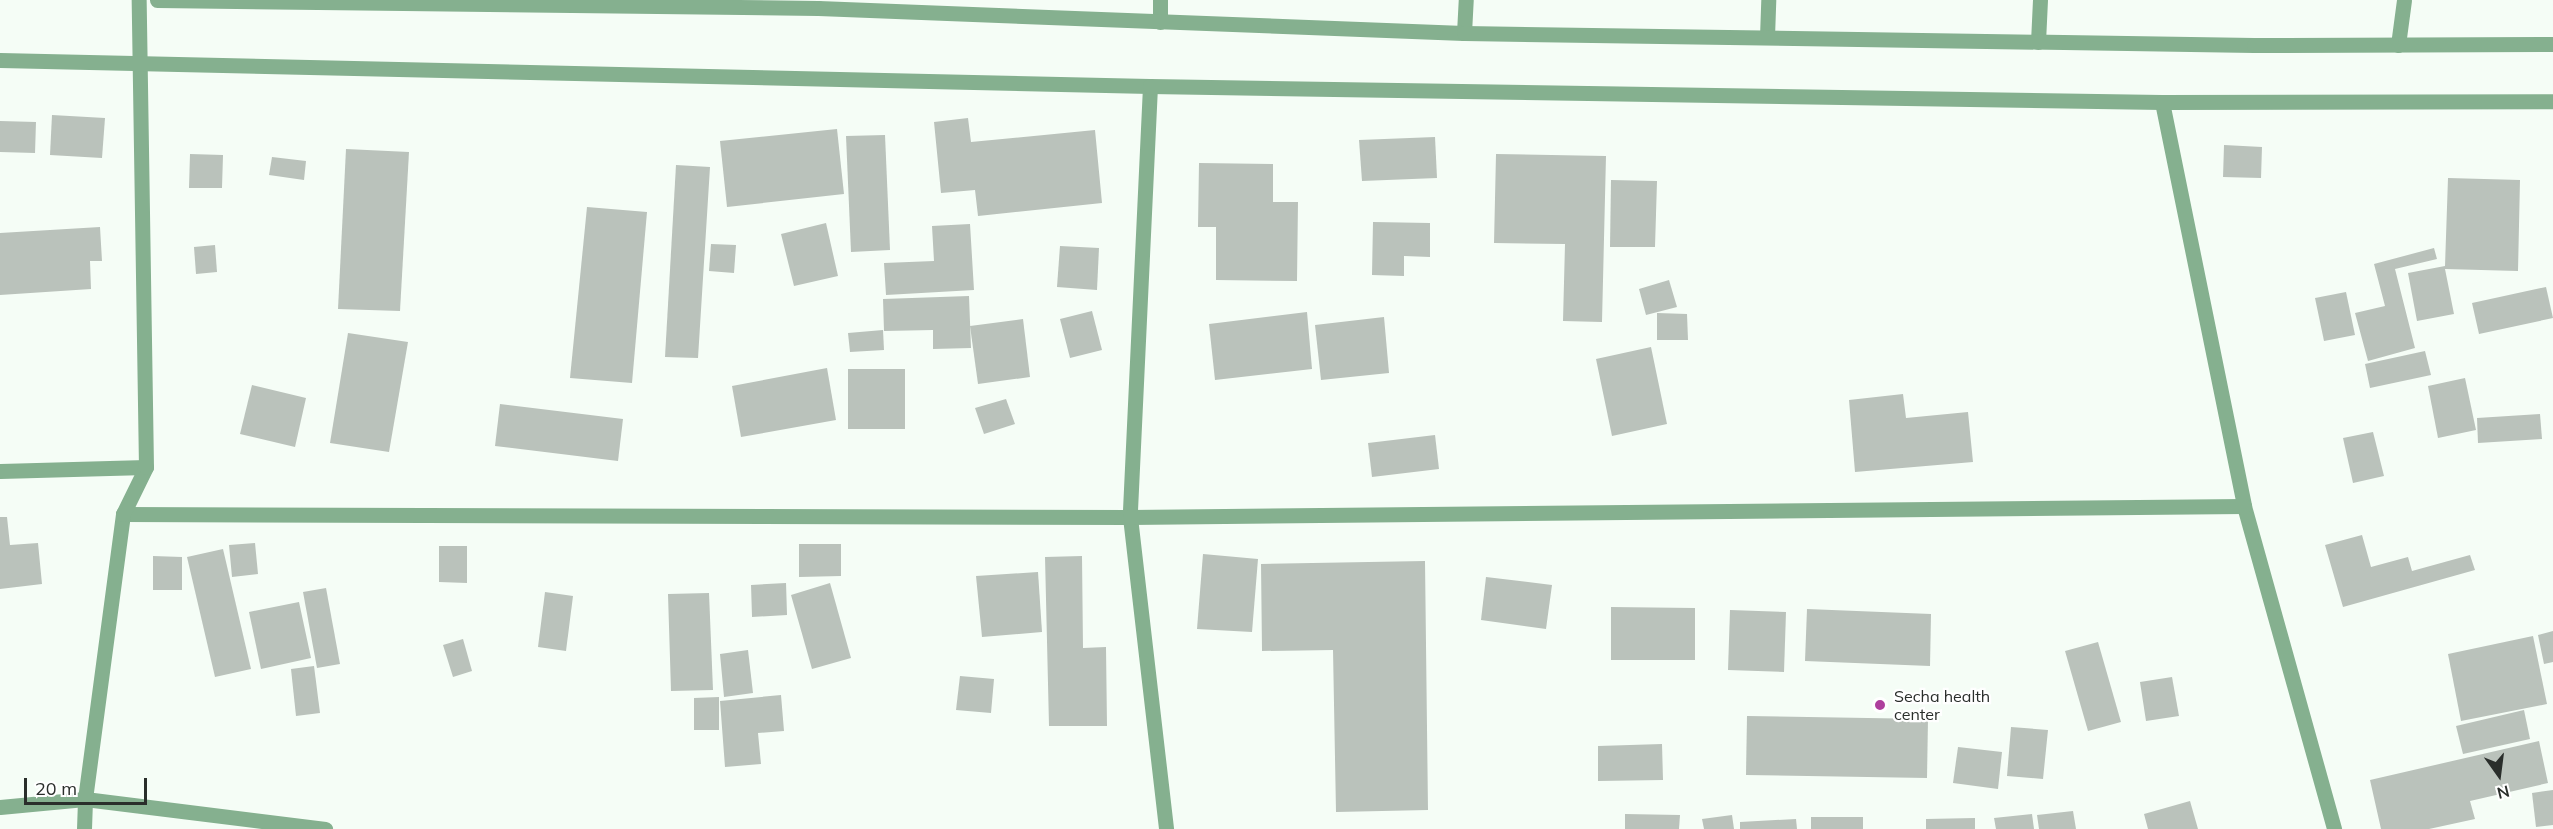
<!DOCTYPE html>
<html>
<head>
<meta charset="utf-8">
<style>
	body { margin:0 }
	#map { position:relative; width:2553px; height:829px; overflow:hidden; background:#f5fdf6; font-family:Mulish,sans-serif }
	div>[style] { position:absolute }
	.building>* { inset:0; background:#bac2bb }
	.minor>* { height:15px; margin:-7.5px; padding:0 7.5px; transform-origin:7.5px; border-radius:7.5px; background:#85b08f }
	.tertiary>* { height:15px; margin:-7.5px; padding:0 7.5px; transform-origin:7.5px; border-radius:7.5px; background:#85b08f }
	.dots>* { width:16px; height:16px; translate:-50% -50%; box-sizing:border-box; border:3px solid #fff; border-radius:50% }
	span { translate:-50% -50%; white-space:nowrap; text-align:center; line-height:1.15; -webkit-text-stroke:4.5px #fff; paint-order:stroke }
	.poi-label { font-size:16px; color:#2a2e2b }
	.left { translate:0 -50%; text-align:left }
	.north { position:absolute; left:2469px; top:745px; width:60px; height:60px; -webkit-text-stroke:4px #fff; paint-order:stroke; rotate:166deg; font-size:16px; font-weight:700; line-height:24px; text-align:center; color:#2a2e2b }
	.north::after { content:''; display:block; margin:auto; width:21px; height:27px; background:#2a2e2b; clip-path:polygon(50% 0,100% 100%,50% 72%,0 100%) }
	.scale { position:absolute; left:24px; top:778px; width:123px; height:27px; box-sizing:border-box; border:3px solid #2a2e2b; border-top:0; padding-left:8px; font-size:18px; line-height:21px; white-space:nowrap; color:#2a2e2b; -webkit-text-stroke:4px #fff; paint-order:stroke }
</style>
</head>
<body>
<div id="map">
	<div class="building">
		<div style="clip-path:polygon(52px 115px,105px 118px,102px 158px,50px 155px)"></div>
		<div style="clip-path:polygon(968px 118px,971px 142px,1095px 130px,1102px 203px,978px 216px,975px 190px,941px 193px,934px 122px)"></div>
		<div style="clip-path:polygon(0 121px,36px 122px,35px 153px,0 152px)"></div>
		<div style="clip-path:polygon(837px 129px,844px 194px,727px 207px,720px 141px)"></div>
		<div style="clip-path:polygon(885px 135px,890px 250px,851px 252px,846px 136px)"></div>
		<div style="clip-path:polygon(1435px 137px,1437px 178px,1362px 181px,1359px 140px)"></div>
		<div style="clip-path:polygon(2224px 145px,2262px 147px,2261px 178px,2223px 177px)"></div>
		<div style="clip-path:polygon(346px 149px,409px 152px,400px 311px,338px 309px)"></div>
		<div style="clip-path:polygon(190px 154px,223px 155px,222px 188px,189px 188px)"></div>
		<div style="clip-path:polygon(1496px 154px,1606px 156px,1602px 322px,1563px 321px,1565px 244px,1494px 243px)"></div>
		<div style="clip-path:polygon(272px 157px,306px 161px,304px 180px,269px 175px)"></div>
		<div style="clip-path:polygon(1199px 163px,1273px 164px,1273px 202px,1298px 202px,1297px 281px,1216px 280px,1216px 227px,1198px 227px)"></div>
		<div style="clip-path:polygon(676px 165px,710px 167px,698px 358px,665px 357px)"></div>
		<div style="clip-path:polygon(2448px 178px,2520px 180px,2518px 271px,2445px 269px,2454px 314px,2417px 321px,2408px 273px,2445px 266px)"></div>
		<div style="clip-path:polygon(1611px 180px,1657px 181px,1655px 247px,1610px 247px)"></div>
		<div style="clip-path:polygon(587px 207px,647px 212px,632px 383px,570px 378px)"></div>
		<div style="clip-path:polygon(1373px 222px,1430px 223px,1430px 257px,1404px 256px,1404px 276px,1372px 275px)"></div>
		<div style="clip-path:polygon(826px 223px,838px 276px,794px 286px,781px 234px)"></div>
		<div style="clip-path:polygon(970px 224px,974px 290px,886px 295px,884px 263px,934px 261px,932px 226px)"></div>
		<div style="clip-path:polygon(100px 227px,102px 261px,90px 261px,91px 289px,0 295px,0 233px)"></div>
		<div style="clip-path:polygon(711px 244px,736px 245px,734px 273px,709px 271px)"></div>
		<div style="clip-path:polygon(215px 245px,217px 272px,196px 274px,194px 247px)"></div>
		<div style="clip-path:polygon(1060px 246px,1099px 248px,1097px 290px,1057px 287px)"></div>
		<div style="clip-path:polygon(2434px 248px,2437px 259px,2395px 269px,2415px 348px,2368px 361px,2355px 313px,2385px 306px,2374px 264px)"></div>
		<div style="clip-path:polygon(1669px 280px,1677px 307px,1646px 315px,1639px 289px)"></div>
		<div style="clip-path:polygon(2546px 287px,2553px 318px,2479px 334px,2472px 303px)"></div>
		<div style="clip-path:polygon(2346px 292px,2355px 335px,2324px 341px,2315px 298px)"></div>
		<div style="clip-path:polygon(969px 296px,971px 348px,933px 349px,933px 330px,884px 331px,883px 299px)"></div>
		<div style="clip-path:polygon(1092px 311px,1102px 350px,1070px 358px,1060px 319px)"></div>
		<div style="clip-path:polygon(1307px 312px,1312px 369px,1215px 380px,1209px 324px)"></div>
		<div style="clip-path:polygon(1657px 313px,1687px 314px,1688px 340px,1657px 340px)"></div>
		<div style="clip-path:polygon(1384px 317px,1389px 373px,1321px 380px,1315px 325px)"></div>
		<div style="clip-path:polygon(1023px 319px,1030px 377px,978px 384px,970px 326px)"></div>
		<div style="clip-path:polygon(883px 330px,884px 350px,850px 352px,848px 333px)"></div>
		<div style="clip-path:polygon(348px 333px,408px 342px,389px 452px,330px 443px)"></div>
		<div style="clip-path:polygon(1651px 347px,1667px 424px,1612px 436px,1596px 359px)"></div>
		<div style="clip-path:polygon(2425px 351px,2431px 375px,2370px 388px,2365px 364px)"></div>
		<div style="clip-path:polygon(827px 368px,836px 420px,741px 437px,732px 386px)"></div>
		<div style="clip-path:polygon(848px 369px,905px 369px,905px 429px,848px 429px)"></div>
		<div style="clip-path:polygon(2465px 378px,2476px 430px,2438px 438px,2428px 386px)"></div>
		<div style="clip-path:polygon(252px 385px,306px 398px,295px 447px,240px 434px)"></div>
		<div style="clip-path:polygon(1903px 394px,1906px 418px,1968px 412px,1973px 462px,1855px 472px,1849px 400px)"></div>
		<div style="clip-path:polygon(1006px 399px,1015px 424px,984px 434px,975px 408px)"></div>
		<div style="clip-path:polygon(500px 404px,623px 419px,618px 461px,495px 446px)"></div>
		<div style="clip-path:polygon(2540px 414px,2542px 439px,2478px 443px,2477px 418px)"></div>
		<div style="clip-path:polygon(2373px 432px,2384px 476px,2353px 483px,2343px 438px)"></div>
		<div style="clip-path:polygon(1435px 435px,1439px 469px,1372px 477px,1368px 443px)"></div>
		<div style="clip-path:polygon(0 517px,7px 517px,10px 545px,38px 543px,42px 584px,0 589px)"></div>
		<div style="clip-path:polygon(2362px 535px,2371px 567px,2408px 557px,2412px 571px,2470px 555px,2475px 570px,2343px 607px,2325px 545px)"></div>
		<div style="clip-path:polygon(255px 543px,258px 574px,232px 577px,229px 545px)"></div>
		<div style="clip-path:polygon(799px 544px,841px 544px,841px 576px,799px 577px)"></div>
		<div style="clip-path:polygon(439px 546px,467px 546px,467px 583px,439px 582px)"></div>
		<div style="clip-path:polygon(223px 549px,251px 669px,215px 677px,187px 557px)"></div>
		<div style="clip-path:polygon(1203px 554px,1258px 559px,1252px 632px,1197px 629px)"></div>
		<div style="clip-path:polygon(153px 556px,182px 557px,182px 590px,153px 590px)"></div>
		<div style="clip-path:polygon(1082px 556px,1083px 648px,1106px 647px,1107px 726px,1049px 726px,1045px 557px)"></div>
		<div style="clip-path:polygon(1425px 561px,1428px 810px,1336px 812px,1333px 650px,1262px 651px,1261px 564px)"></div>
		<div style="clip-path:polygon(1038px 572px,1042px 632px,982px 637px,976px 576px)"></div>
		<div style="clip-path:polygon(1486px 577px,1552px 585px,1546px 629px,1481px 620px)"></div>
		<div style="clip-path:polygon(786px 583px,787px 615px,752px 617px,751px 585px)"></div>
		<div style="clip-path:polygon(830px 583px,851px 658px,812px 669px,791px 595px)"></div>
		<div style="clip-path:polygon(326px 588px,340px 664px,317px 668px,303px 592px)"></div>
		<div style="clip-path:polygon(545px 592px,573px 596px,566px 651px,538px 647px)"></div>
		<div style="clip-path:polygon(709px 593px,713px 690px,671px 691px,668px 594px)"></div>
		<div style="clip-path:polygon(299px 602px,311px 658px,261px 669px,249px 612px)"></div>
		<div style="clip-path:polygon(1611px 607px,1695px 608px,1695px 660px,1611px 660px)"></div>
		<div style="clip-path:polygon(1807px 609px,1931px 614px,1930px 666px,1805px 661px)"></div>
		<div style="clip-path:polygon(1730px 610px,1786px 612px,1784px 672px,1728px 670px)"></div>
		<div style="clip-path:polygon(2553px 631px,2553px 662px,2544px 664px,2538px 635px)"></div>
		<div style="clip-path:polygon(2533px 636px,2547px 704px,2461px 721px,2448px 654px)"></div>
		<div style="clip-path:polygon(463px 639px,472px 671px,453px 677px,443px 645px)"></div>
		<div style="clip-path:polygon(2098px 642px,2121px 722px,2088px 731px,2065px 651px)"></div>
		<div style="clip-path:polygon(748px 650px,753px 693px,724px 697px,720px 654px)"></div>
		<div style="clip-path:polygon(314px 666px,320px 713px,296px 716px,291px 669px)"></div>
		<div style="clip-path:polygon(960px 676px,994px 679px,991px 713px,956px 710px)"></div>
		<div style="clip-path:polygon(2172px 677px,2179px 716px,2146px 721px,2140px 682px)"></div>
		<div style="clip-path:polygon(781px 695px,784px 731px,758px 733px,761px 764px,725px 767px,720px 701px)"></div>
		<div style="clip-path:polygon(719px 697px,719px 730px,694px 730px,694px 698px)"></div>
		<div style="clip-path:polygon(2524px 710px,2530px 739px,2463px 754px,2456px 726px)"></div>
		<div style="clip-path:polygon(1747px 716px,1928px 719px,1927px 778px,1746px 775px)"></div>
		<div style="clip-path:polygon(2011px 727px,2048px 730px,2043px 779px,2007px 776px)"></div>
		<div style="clip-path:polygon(2539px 741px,2548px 783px,2470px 801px,2475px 819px,2429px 829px,2381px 829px,2370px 780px)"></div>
		<div style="clip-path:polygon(1662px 744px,1663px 780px,1598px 781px,1598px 746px)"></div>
		<div style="clip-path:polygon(1958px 747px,2002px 752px,1998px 789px,1953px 783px)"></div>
		<div style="clip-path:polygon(2553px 790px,2553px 825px,2536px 827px,2532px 793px)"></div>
		<div style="clip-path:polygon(2190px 801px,2198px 829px,2148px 829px,2144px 814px)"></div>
		<div style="clip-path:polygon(2073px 811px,2076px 829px,2039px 829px,2037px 815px)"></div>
		<div style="clip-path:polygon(1625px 814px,1680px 815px,1679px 829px,1625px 829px)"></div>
		<div style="clip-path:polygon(2032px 814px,2034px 829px,1996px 829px,1994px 818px)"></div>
		<div style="clip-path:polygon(1732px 815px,1734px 829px,1704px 829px,1702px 819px)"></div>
		<div style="clip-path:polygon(1811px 817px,1863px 817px,1863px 829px,1811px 829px)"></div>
		<div style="clip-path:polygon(1975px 818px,1975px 829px,1926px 829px,1926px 819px)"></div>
		<div style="clip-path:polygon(1796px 819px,1797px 829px,1740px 829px,1740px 822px)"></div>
	</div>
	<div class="minor">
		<div style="left:1160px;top:22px;width:22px;rotate:-90deg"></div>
		<div style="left:1464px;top:33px;width:33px;rotate:-87deg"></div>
		<div style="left:1767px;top:37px;width:37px;rotate:-88deg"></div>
		<div style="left:2038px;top:42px;width:42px;rotate:-87.3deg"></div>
		<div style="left:2398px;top:45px;width:45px;rotate:-82.4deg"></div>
		<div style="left:1150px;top:86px;width:431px;rotate:92.7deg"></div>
		<div style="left:1130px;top:517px;width:314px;rotate:83.4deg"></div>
		<div style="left:2162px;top:102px;width:412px;rotate:78.5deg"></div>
		<div style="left:2244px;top:506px;width:335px;rotate:74.4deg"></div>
		<div style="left:0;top:471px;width:146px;rotate:-1.6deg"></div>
		<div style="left:123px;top:514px;width:1007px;rotate:0.17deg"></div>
		<div style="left:1130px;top:517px;width:1114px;rotate:-0.57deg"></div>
		<div style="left:0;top:807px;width:85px;rotate:-5.4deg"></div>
		<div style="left:85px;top:799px;width:242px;rotate:7.1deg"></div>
		<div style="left:84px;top:829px;width:30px;rotate:-88deg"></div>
		<div style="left:85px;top:799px;width:288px;rotate:-82.4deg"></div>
		<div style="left:123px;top:514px;width:52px;rotate:-63.9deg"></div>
		<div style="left:146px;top:467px;width:467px;rotate:-90.9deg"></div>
	</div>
	<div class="tertiary">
		<div style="left:157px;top:0;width:661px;rotate:0.69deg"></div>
		<div style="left:818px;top:8px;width:646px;rotate:2.22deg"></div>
		<div style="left:1464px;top:33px;width:790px;rotate:0.87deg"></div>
		<div style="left:2254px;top:45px;width:299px;rotate:-0.2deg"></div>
		<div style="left:0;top:60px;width:1150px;rotate:1.3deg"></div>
		<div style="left:1150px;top:86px;width:1012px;rotate:0.91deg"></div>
		<div style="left:2162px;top:102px;width:391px;rotate:-0.1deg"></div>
	</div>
	<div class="dots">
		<div style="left:1880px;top:705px;background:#ae3f9d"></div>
	</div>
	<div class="poi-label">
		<span class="left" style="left:1894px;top:705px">Secha health<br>center</span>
	</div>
	<div class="north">N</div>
	<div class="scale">20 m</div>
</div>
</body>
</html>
